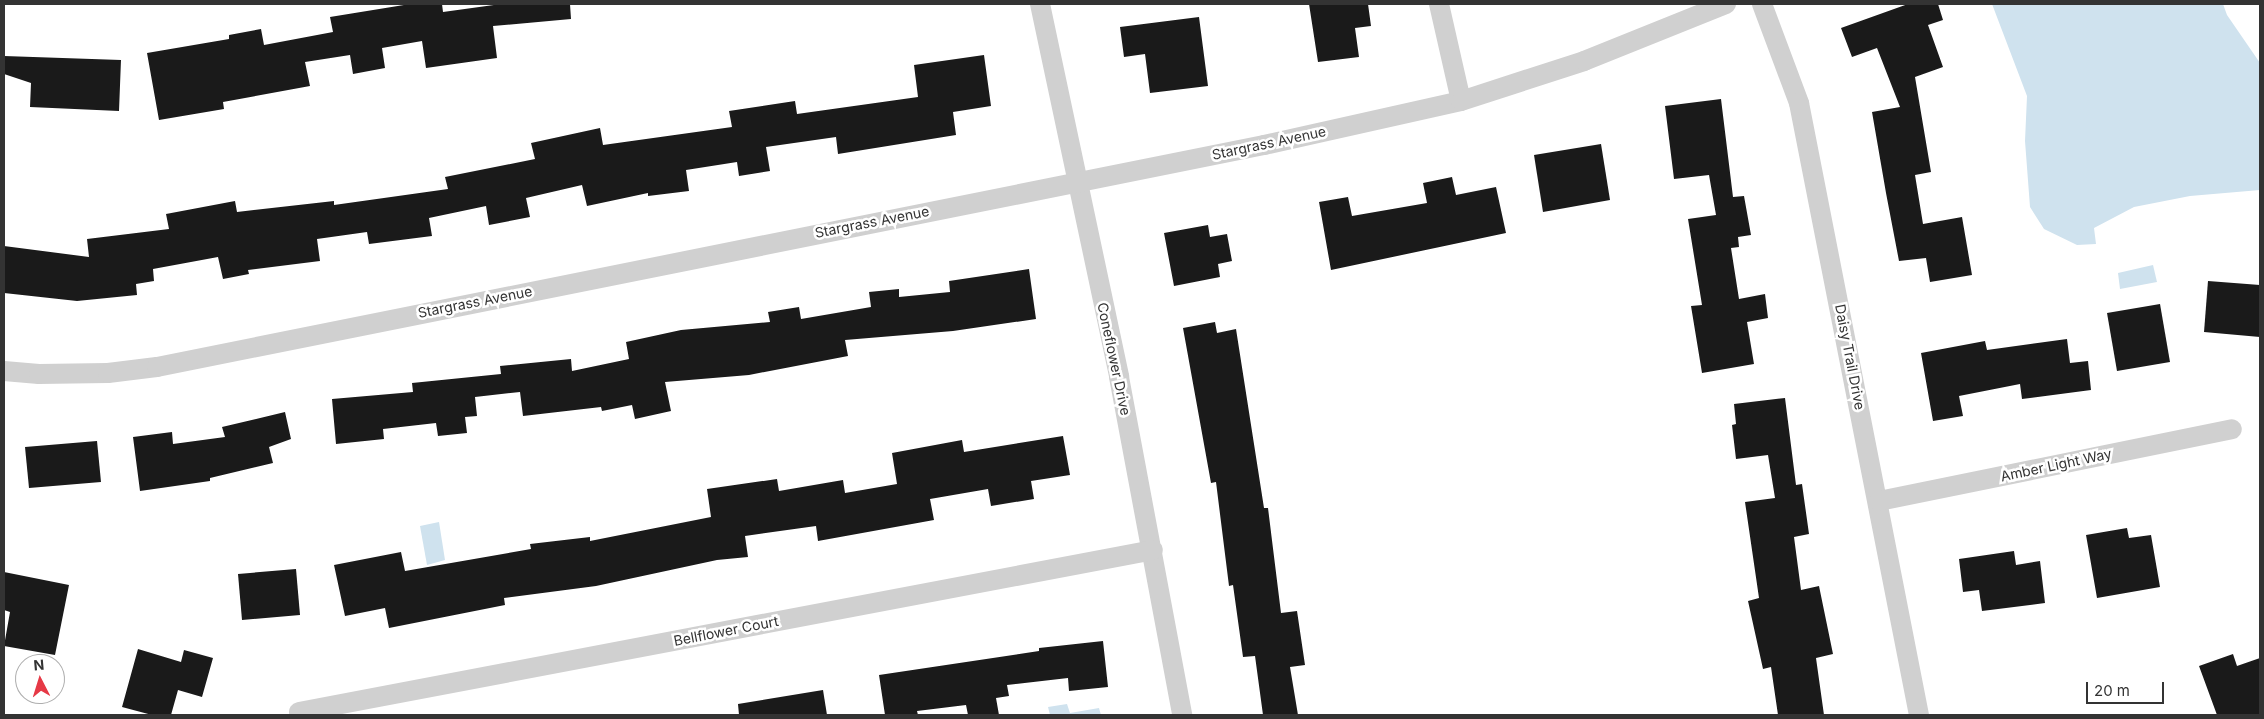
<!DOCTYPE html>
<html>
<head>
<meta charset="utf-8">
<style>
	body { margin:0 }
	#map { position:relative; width:2264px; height:719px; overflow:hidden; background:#fff; font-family:Inter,sans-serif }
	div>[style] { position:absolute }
	.water>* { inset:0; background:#cfe2ee }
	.building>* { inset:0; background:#1a1a1a }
	.minor>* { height:20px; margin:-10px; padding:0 10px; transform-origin:10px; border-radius:10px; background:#d0d0d0 }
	span { translate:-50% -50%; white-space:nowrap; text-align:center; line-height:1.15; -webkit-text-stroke:5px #fff; paint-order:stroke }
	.street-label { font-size:14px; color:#333 }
	.frame { position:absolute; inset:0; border:5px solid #333; pointer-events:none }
	.north { position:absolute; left:15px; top:654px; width:50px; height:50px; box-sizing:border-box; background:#fff; border:1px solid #adadad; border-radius:50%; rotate:355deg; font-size:14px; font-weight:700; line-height:20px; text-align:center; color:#333 }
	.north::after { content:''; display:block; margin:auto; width:18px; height:22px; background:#e63946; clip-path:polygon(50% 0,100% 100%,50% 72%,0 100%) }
	.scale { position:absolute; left:2086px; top:682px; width:78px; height:22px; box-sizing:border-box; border:2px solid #333; border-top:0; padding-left:6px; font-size:15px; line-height:18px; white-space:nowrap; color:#333; -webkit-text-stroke:4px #fff; paint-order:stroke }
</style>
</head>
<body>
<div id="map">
	<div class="water">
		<div style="clip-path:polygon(1992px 4px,2223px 4px,2227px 15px,2260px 63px,2260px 190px,2190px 196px,2134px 207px,2094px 228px,2096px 244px,2077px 245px,2044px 229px,2030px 207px,2025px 141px,2027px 96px)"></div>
		<div style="clip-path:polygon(2153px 265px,2157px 282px,2120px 289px,2118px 273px)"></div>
		<div style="clip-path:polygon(439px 522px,445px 560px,427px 565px,420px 526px)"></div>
		<div style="clip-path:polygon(1067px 704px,1070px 713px,1099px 708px,1101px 715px,1050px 715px,1048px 707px)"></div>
	</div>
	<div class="building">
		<div style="clip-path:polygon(410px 4px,442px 4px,443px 12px,501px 4px,570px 4px,571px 19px,493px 26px,497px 58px,426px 68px,422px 41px,382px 48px,385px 68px,353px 74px,350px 55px,305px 62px,310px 86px,223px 102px,224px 109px,159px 120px,147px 53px,229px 39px,229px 35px,261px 29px,264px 45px,333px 32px,330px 17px)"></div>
		<div style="clip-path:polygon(1309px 4px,1368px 4px,1371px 26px,1355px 28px,1359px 57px,1318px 62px)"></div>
		<div style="clip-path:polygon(1908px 4px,1938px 4px,1943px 20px,1928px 25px,1943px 67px,1915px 77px,1931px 172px,1915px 175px,1923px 224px,1962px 217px,1972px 275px,1930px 282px,1926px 258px,1899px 261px,1886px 193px,1872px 112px,1900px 107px,1877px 48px,1852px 57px,1841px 28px)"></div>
		<div style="clip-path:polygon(1199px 17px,1208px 86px,1150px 93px,1145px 54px,1124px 57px,1120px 27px)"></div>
		<div style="clip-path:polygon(984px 55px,991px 106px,953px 112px,956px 135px,838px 154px,836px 137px,766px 147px,770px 171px,739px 176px,737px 162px,686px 170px,689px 191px,648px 196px,648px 193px,587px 206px,582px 185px,526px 198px,530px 217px,489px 225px,486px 206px,429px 218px,432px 236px,369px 244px,367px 232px,317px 239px,320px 261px,248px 270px,249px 274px,223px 279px,218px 257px,153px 269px,154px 281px,136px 284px,137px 295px,77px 301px,4px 293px,4px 246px,89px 257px,87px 239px,169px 229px,166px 214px,235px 201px,237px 212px,334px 201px,334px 205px,448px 189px,445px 177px,535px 159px,531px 143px,600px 128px,603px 145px,732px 127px,729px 111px,795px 101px,797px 114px,918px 97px,914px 65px)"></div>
		<div style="clip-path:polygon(4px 56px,121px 60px,119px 111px,30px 107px,31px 83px,4px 74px)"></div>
		<div style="clip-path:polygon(1721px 99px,1733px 197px,1744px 196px,1751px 235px,1738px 237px,1739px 247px,1731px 248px,1739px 299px,1765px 294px,1768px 318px,1747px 322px,1754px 364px,1702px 373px,1691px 306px,1702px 305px,1688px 219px,1716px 215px,1709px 175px,1674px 179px,1665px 106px)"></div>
		<div style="clip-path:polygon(1601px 144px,1610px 200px,1543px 212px,1534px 155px)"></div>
		<div style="clip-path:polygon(1452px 177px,1456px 195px,1496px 187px,1506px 233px,1331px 270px,1319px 202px,1348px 197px,1352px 216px,1427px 203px,1423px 183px)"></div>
		<div style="clip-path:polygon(1208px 225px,1210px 237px,1227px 234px,1232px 261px,1218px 264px,1220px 277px,1174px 286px,1164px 233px)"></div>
		<div style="clip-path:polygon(1029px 269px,1036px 319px,953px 331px,845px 340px,848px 356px,749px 375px,665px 382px,671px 411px,635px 419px,632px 405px,602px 411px,601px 407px,523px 416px,520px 392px,475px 397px,477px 416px,465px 417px,467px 433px,438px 436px,436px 423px,383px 429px,384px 439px,336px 444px,332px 399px,413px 392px,412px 383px,501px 374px,500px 366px,571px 359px,572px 371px,629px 359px,626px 342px,681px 330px,770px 322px,768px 312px,799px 307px,801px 319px,871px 307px,869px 292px,899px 289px,899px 297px,950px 292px,949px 281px)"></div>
		<div style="clip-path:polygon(2208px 281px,2260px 285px,2260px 337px,2204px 332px)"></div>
		<div style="clip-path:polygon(2160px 304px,2170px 362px,2117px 371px,2107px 313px)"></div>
		<div style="clip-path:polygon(1215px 322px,1217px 333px,1236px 329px,1264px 508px,1268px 508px,1281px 613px,1297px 611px,1305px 665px,1290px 667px,1298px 715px,1263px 715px,1255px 656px,1243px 657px,1233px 585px,1229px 586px,1216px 482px,1211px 483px,1183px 328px)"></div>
		<div style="clip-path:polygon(2067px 339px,2070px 363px,2088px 361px,2091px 390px,2022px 399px,2020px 384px,1959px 396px,1963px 416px,1933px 421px,1921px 353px,1985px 341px,1987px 350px)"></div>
		<div style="clip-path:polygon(1785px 398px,1796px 485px,1802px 484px,1809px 534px,1794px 537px,1801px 590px,1819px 586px,1833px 654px,1816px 658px,1824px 715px,1778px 715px,1771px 667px,1763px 669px,1748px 601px,1759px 598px,1745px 502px,1775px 498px,1768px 455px,1736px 459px,1732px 425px,1736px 424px,1734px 404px)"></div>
		<div style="clip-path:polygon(285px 412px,291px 439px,269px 447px,273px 463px,210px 478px,210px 481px,140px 491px,133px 437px,172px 432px,173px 444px,225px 437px,222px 427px)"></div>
		<div style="clip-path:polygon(1063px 436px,1070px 475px,1031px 481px,1034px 499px,991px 506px,988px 489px,930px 499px,934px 520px,818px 541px,816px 526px,745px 536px,748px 557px,717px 560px,596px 586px,504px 598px,505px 605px,389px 628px,385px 608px,345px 616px,334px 565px,401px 552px,405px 571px,531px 549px,530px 544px,590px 537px,590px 541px,711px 517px,707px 489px,777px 479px,779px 491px,843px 480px,845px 493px,897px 484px,892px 453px,962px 440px,964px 452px)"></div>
		<div style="clip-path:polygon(97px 441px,101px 482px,29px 488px,25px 447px)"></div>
		<div style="clip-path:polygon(2127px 528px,2129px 538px,2151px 535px,2160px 587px,2097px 598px,2086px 535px)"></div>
		<div style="clip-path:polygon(2014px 551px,2016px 565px,2040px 561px,2045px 603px,1982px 611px,1979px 590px,1963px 592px,1959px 559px)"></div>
		<div style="clip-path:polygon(296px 569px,300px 615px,242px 620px,238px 574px)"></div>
		<div style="clip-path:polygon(4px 572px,69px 585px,55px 655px,4px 646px,10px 612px,4px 610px)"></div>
		<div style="clip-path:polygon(1103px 641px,1108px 687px,1069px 691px,1068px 678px,1007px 685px,1009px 696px,996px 698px,999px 715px,968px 715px,966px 705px,917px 711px,918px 715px,885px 715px,879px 675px,1039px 651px,1039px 648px)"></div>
		<div style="clip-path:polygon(138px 649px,181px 662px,184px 650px,213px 658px,202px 697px,178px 690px,171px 715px,152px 715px,122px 707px)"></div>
		<div style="clip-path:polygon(2233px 654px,2237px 666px,2260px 658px,2260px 715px,2217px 715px,2199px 666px)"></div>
		<div style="clip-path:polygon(823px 690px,827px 715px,739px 715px,738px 704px)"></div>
	</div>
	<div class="minor">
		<div style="left:1040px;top:4px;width:381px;rotate:78deg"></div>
		<div style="left:1119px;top:377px;width:344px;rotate:79.4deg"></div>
		<div style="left:1439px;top:4px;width:99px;rotate:77.2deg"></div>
		<div style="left:1762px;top:4px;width:106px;rotate:69.5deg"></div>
		<div style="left:1799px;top:103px;width:624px;rotate:78.91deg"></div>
		<div style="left:4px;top:371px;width:35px;rotate:5deg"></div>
		<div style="left:39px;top:374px;width:69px;rotate:-0.8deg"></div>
		<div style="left:108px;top:373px;width:49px;rotate:-7deg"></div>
		<div style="left:157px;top:367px;width:1129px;rotate:-11.34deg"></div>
		<div style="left:1264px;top:145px;width:202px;rotate:-12.6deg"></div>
		<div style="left:1461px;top:101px;width:129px;rotate:-18deg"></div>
		<div style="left:1584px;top:61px;width:153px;rotate:-21.9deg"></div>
		<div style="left:1879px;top:501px;width:360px;rotate:-11.5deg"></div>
		<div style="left:299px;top:712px;width:869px;rotate:-10.74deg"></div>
	</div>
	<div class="street-label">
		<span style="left:1269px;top:143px;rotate:-12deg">Stargrass Avenue</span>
		<span style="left:872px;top:222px;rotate:-11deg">Stargrass Avenue</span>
		<span style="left:475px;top:302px;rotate:-11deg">Stargrass Avenue</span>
		<span style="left:1850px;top:357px;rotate:79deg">Daisy Trail Drive</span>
		<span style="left:1114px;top:359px;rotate:78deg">Coneflower Drive</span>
		<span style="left:2056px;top:465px;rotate:-12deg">Amber Light Way</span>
		<span style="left:726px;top:631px;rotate:-11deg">Bellflower Court</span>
	</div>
	<div class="frame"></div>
	<div class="north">N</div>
	<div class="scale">20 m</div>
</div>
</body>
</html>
